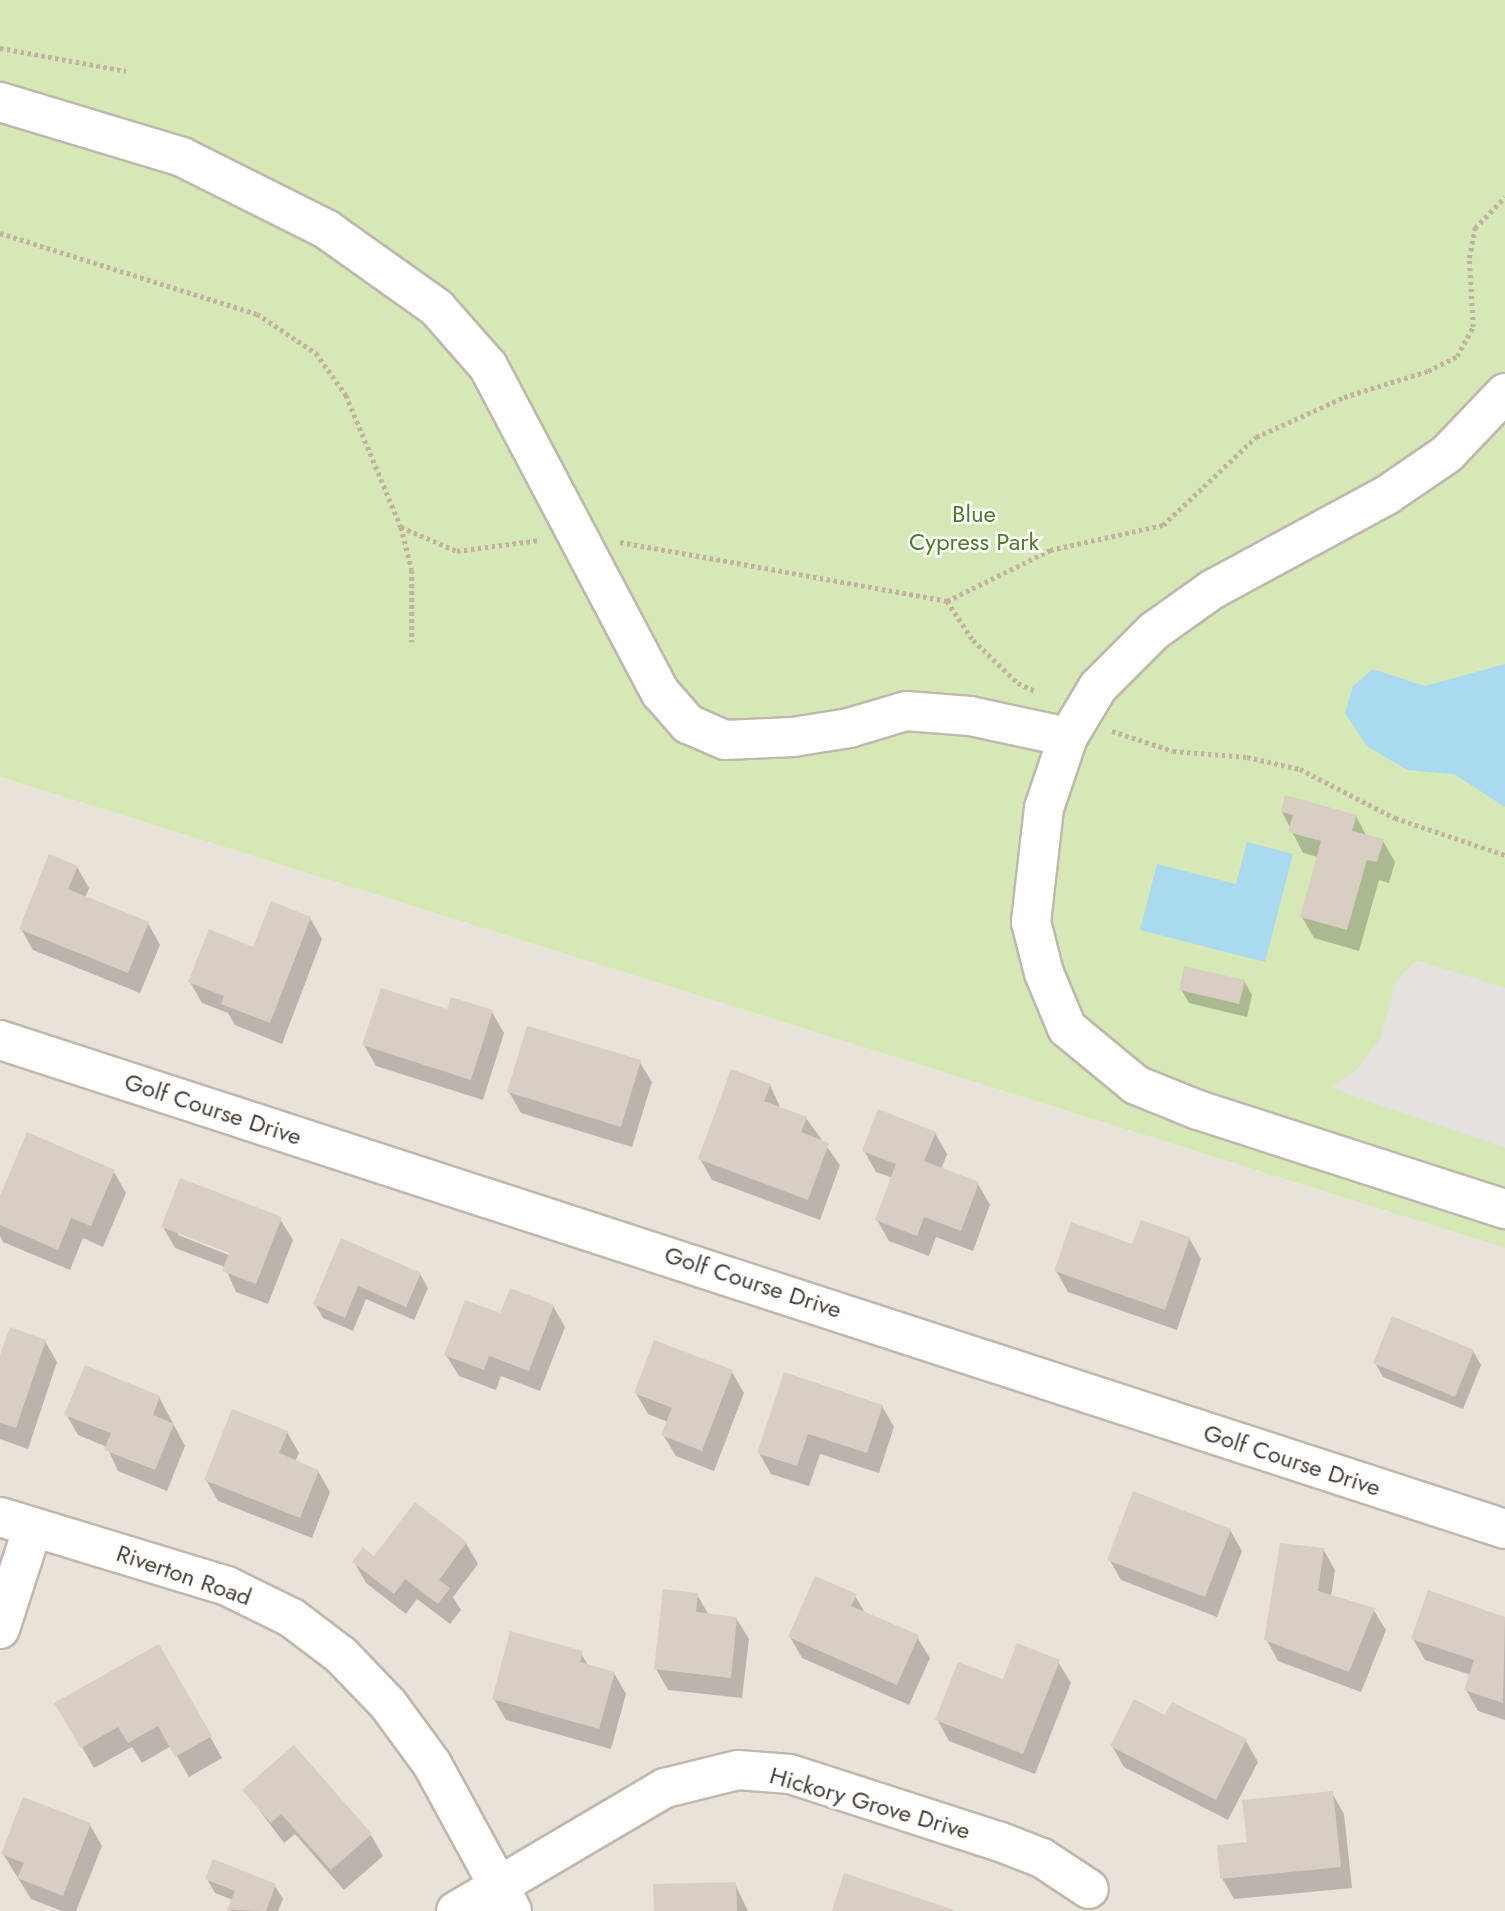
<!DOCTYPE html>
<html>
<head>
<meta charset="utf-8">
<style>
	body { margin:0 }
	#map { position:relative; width:1505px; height:1911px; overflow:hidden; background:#f5f1eb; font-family:Jost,sans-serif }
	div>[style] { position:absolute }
	.residential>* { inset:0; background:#e9e2d9 }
	.green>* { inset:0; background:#d6e8b5 }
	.parking>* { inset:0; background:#e4e1df }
	.water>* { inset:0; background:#a9daef }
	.shadow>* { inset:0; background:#0003 }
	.building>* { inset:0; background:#d9cec3 }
	.path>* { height:4.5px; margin-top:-2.25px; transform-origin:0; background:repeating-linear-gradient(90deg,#c2b29f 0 3.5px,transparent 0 7px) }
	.roads { filter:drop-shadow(2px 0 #c0b7ad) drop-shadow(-2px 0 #c0b7ad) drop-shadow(0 2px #c0b7ad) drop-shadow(0 -2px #c0b7ad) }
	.minor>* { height:38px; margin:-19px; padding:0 19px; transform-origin:19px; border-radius:19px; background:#fff }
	span { translate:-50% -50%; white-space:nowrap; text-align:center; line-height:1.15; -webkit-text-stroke:5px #fff; paint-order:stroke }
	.park-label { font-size:24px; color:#527a2c }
	.street-label { font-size:24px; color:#494138 }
</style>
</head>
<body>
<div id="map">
	<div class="residential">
		<div style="clip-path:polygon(0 777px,1505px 1248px,1505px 1911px,0 1911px)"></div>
	</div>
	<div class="green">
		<div style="clip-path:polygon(0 0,1505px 0,1505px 1248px,0 777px)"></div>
	</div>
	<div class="parking">
		<div style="clip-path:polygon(1417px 960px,1505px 988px,1505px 1148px,1331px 1088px,1358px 1068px,1381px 1037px,1396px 981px)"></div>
	</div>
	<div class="water">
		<div style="clip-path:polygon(1505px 664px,1505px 807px,1454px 774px,1407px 770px,1367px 746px,1345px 713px,1353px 686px,1373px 669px,1425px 686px)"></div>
		<div style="clip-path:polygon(1247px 842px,1293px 854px,1265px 962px,1140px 930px,1157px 864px,1236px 884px)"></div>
	</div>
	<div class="shadow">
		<div style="clip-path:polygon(1282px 812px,1356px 816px,1367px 837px,1383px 841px,1395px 862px,1389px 883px,1379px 880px,1359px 951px,1314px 938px,1302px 917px,1318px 857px,1303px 853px)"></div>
		<div style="clip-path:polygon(77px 867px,89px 888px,85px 898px,148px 923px,160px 945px,140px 993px,33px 950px,21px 929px)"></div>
		<div style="clip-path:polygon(310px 918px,322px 939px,282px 1044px,235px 1025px,228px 1013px,202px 1003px,190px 982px)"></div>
		<div style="clip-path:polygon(1244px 981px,1252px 995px,1247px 1017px,1189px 1003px,1181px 989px)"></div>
		<div style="clip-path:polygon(449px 1011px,492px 1012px,504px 1033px,483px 1100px,376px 1066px,364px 1045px)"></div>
		<div style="clip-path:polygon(639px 1061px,652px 1082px,632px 1147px,521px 1113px,509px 1092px)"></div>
		<div style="clip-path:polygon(770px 1085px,781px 1109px,806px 1118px,840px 1165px,820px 1220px,712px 1180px,700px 1159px)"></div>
		<div style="clip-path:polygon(935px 1133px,947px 1154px,941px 1170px,978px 1184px,990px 1205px,973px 1251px,936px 1237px,929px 1256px,889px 1241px,877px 1220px,893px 1178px,876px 1172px,864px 1151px)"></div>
		<div style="clip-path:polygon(28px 1135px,114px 1172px,126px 1193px,103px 1247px,83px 1238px,70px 1270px,3px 1242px,0 1236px,0 1200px)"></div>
		<div style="clip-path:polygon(evenodd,280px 1219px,293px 1240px,268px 1304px,236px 1292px,225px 1267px,175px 1248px,163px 1227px,280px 1219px,178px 1232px,238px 1254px,236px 1258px,178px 1235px,178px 1232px)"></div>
		<div style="clip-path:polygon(1189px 1238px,1201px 1259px,1177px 1330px,1068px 1292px,1056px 1271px,1133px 1246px)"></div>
		<div style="clip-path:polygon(342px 1241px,420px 1274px,428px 1288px,414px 1320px,366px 1299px,353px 1331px,323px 1318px,315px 1304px)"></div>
		<div style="clip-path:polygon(553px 1306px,565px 1327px,540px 1391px,501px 1376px,496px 1390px,459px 1376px,446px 1355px,501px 1315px)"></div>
		<div style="clip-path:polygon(45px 1341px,57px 1362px,28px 1449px,0 1439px,0 1361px)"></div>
		<div style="clip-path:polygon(1473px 1351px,1481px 1365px,1463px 1409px,1383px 1377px,1375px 1363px)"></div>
		<div style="clip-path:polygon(732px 1372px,744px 1393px,714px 1471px,676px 1456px,663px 1435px,668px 1422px,648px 1414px,636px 1393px)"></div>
		<div style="clip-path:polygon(785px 1374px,882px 1406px,894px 1427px,879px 1473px,820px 1454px,809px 1486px,771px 1474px,759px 1453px)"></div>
		<div style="clip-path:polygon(159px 1397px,185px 1446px,167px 1491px,118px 1471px,107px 1447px,78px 1435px,66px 1414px)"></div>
		<div style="clip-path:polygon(287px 1432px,299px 1453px,295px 1462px,318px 1471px,330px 1492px,312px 1538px,218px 1501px,206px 1480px)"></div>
		<div style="clip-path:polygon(1230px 1530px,1242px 1551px,1217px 1617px,1121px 1580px,1109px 1559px)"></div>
		<div style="clip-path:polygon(466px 1543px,478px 1564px,453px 1597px,461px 1610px,450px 1624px,417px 1599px,406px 1614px,366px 1583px,354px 1562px)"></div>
		<div style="clip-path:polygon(1323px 1549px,1335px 1570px,1331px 1597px,1373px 1609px,1386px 1630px,1361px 1692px,1278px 1661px,1266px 1639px)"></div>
		<div style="clip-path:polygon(1429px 1592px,1505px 1619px,1505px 1720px,1478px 1711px,1466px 1690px,1471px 1675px,1425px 1660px,1413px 1639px)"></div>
		<div style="clip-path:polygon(697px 1595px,709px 1615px,736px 1618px,749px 1639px,742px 1698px,668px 1690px,656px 1669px)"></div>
		<div style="clip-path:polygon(855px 1596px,866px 1614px,917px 1637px,930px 1658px,909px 1705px,802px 1658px,790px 1637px)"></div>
		<div style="clip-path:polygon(159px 1646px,222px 1758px,189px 1777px,171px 1746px,142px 1763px,132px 1747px,94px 1768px,57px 1704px)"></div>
		<div style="clip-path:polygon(581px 1653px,589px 1667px,614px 1673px,626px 1694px,611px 1749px,506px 1720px,494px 1699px)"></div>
		<div style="clip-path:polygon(1058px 1662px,1071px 1683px,1035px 1774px,949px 1741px,937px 1719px,1004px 1681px)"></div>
		<div style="clip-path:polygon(1166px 1717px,1246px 1741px,1258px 1762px,1228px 1820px,1124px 1767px,1112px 1746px)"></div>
		<div style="clip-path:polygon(245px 1791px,371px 1835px,383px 1856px,344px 1890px,295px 1834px,284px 1843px)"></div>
		<div style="clip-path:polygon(1332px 1793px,1344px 1814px,1352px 1888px,1234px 1899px,1222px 1878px)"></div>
		<div style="clip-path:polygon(90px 1825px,102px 1846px,76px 1911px,62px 1911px,31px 1899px,3px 1854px)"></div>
		<div style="clip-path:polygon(207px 1879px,275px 1886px,283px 1899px,278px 1911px,230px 1911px,233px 1900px,215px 1893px)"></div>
		<div style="clip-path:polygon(735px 1884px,748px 1911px,656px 1911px)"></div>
	</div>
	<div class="building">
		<div style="clip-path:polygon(1285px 795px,1357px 815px,1352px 831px,1384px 839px,1377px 862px,1367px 860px,1347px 930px,1300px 917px,1321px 841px,1288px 832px,1293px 815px,1281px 812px)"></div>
		<div style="clip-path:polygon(49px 854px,78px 866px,68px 889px,149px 922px,128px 973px,19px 929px)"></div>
		<div style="clip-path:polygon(271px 901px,311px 917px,270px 1023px,221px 1004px,224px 996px,188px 982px,209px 929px,253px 947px)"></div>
		<div style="clip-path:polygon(1184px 966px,1245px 980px,1239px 1004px,1179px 990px)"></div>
		<div style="clip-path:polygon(381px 988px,447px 1009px,451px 997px,493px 1010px,471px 1080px,362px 1045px)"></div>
		<div style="clip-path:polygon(527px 1026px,641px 1060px,621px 1127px,507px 1092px)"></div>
		<div style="clip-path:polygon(731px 1069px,771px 1084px,764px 1101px,807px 1117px,801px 1132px,829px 1143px,808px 1200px,698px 1159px)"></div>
		<div style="clip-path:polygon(878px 1109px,936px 1132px,924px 1161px,979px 1182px,961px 1231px,924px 1217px,917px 1236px,875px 1220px,896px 1164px,862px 1151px)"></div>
		<div style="clip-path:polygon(27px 1132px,115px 1170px,91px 1226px,71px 1218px,58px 1250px,0 1225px,0 1196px)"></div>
		<div style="clip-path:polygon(180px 1178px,282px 1217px,256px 1284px,222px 1271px,229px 1253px,161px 1227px)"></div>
		<div style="clip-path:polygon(1141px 1220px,1190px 1237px,1165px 1310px,1054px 1271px,1071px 1222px,1132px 1244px)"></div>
		<div style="clip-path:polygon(341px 1238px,421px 1273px,406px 1307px,358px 1286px,345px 1318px,313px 1304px)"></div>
		<div style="clip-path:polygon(510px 1288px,554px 1305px,529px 1371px,489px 1356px,484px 1370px,444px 1355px,465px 1300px,500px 1313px)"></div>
		<div style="clip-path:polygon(1392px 1316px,1474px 1350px,1455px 1397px,1373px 1363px)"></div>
		<div style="clip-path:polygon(10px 1327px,46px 1340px,16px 1428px,0 1423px,0 1355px)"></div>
		<div style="clip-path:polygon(654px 1340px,733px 1370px,702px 1451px,661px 1435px,672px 1408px,634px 1393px)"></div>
		<div style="clip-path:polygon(85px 1365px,160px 1396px,153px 1415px,174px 1424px,155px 1470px,104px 1450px,111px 1433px,64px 1415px)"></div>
		<div style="clip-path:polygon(784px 1372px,883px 1405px,867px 1453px,808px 1434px,797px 1466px,757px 1453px)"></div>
		<div style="clip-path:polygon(232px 1409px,288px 1431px,279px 1453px,319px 1470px,300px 1518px,204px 1480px)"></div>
		<div style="clip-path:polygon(1133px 1491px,1231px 1529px,1205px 1597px,1107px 1560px)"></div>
		<div style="clip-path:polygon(415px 1502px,467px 1542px,439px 1580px,450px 1588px,438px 1604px,405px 1579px,394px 1594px,352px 1562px,363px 1547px,374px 1556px)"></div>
		<div style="clip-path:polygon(1280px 1543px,1324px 1548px,1318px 1591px,1375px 1608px,1349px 1672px,1264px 1640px)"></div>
		<div style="clip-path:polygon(815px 1576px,857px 1594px,851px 1606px,919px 1635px,897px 1685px,788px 1637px)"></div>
		<div style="clip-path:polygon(663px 1589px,698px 1593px,696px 1612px,737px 1617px,731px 1678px,654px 1669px)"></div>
		<div style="clip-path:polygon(1428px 1590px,1505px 1617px,1503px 1703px,1464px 1690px,1474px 1660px,1411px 1639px)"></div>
		<div style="clip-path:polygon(510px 1631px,583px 1651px,580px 1662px,615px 1672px,599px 1729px,492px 1699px)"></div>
		<div style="clip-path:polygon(1017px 1643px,1060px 1660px,1023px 1754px,935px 1720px,958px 1662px,1003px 1679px)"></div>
		<div style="clip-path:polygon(159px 1644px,212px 1736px,175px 1757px,158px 1726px,128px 1743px,118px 1727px,81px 1748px,54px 1703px)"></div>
		<div style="clip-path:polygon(1134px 1699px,1165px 1715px,1172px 1702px,1247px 1739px,1216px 1800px,1110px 1746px)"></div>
		<div style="clip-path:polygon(294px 1745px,372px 1834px,331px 1870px,281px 1814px,271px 1823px,242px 1790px)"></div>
		<div style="clip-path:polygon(1333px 1791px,1341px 1867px,1220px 1879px,1217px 1845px,1247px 1842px,1242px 1800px)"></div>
		<div style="clip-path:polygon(23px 1797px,91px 1823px,63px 1896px,17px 1878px,24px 1863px,1px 1854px)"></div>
		<div style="clip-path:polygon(213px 1859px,276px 1884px,266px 1911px,227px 1910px,235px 1891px,205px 1879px)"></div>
		<div style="clip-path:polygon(844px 1873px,957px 1911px,832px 1911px)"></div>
		<div style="clip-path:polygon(736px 1882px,737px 1911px,654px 1911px,653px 1884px)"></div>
	</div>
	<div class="path">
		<div style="left:0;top:48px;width:128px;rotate:10.3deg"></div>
		<div style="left:0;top:233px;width:269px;rotate:17.5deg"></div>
		<div style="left:257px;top:314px;width:71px;rotate:33.5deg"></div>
		<div style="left:316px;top:353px;width:52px;rotate:54.5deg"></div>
		<div style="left:346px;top:395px;width:143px;rotate:67.4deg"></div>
		<div style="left:401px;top:527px;width:61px;rotate:23.2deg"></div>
		<div style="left:457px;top:551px;width:83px;rotate:-7.6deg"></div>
		<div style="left:401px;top:527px;width:44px;rotate:75.7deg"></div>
		<div style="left:412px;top:570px;width:72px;rotate:90deg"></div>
		<div style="left:620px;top:542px;width:332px;rotate:10.2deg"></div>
		<div style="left:947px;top:601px;width:115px;rotate:-26.3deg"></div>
		<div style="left:1050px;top:550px;width:116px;rotate:-12.5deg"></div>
		<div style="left:1163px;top:525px;width:128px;rotate:-43.4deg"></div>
		<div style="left:1256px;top:437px;width:97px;rotate:-24.4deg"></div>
		<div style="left:1344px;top:397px;width:88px;rotate:-17.2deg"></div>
		<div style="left:1428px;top:371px;width:33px;rotate:-27deg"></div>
		<div style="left:1457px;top:356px;width:33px;rotate:-61deg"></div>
		<div style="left:1473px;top:327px;width:69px;rotate:-93.3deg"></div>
		<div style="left:1469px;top:258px;width:31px;rotate:-79deg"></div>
		<div style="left:1475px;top:228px;width:43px;rotate:-45.9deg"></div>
		<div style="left:947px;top:601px;width:47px;rotate:56.3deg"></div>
		<div style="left:973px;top:640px;width:62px;rotate:43.7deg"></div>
		<div style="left:1018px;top:683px;width:19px;rotate:25deg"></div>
		<div style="left:1112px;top:731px;width:64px;rotate:18.2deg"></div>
		<div style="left:1173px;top:751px;width:74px;rotate:4.6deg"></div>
		<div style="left:1247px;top:757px;width:54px;rotate:12.8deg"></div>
		<div style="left:1300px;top:769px;width:107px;rotate:27.3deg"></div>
		<div style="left:1395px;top:818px;width:116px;rotate:18.6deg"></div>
	</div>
	<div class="roads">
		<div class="minor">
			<div style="left:0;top:102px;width:190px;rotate:16.8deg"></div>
			<div style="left:182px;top:157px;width:161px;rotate:26.6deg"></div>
			<div style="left:326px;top:229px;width:136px;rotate:35.4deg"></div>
			<div style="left:437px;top:308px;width:77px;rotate:48.7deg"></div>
			<div style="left:488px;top:366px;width:369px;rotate:62.2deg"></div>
			<div style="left:660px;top:692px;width:43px;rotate:48.8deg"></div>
			<div style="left:688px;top:724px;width:40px;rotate:23.4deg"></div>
			<div style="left:725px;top:740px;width:68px;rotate:-2.5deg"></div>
			<div style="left:793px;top:737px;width:57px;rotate:-9.1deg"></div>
			<div style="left:849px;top:728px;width:59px;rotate:-16.6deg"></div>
			<div style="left:906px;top:711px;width:64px;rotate:4.5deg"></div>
			<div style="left:970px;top:716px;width:100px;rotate:12.1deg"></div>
			<div style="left:1505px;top:393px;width:84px;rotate:133.6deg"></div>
			<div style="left:1447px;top:454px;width:73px;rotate:145.7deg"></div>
			<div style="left:1387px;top:495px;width:198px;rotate:151.6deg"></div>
			<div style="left:1213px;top:589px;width:72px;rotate:144.6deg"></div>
			<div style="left:1154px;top:631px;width:79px;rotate:135deg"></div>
			<div style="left:1098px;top:687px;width:58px;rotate:121deg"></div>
			<div style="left:1068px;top:737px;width:75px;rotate:108.7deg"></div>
			<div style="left:1044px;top:808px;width:115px;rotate:96.5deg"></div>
			<div style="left:1031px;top:922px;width:53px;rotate:75.7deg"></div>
			<div style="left:1044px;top:973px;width:60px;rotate:67.3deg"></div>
			<div style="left:1067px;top:1028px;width:89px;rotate:39.6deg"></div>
			<div style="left:1136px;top:1085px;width:67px;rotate:22deg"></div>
			<div style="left:1198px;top:1110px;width:323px;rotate:17.9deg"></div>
			<div style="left:0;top:1040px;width:1582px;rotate:18deg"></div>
			<div style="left:0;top:1517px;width:237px;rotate:16.9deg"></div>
			<div style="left:227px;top:1586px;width:72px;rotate:26.2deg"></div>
			<div style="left:292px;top:1618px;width:61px;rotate:37.1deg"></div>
			<div style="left:341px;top:1655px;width:68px;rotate:46.2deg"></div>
			<div style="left:388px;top:1704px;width:74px;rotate:53.7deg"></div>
			<div style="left:432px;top:1764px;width:167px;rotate:61.4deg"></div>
			<div style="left:0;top:1629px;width:107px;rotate:-72.1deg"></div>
			<div style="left:456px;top:1911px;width:243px;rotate:-30.5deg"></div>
			<div style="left:665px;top:1788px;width:75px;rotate:-13.9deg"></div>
			<div style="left:738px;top:1770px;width:52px;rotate:4.4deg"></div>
			<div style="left:790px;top:1774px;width:219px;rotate:17.9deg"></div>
			<div style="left:998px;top:1841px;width:47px;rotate:21.1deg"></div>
			<div style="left:1042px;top:1858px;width:56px;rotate:33.4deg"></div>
		</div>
	</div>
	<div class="park-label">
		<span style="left:974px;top:528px">Blue<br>Cypress Park</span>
	</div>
	<div class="street-label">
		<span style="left:213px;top:1109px;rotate:18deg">Golf Course Drive</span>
		<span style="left:753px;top:1282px;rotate:18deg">Golf Course Drive</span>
		<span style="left:1292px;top:1460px;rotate:18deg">Golf Course Drive</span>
		<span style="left:184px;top:1575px;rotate:19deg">Riverton Road</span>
		<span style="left:870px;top:1803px;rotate:16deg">Hickory Grove Drive</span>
	</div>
</div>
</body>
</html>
